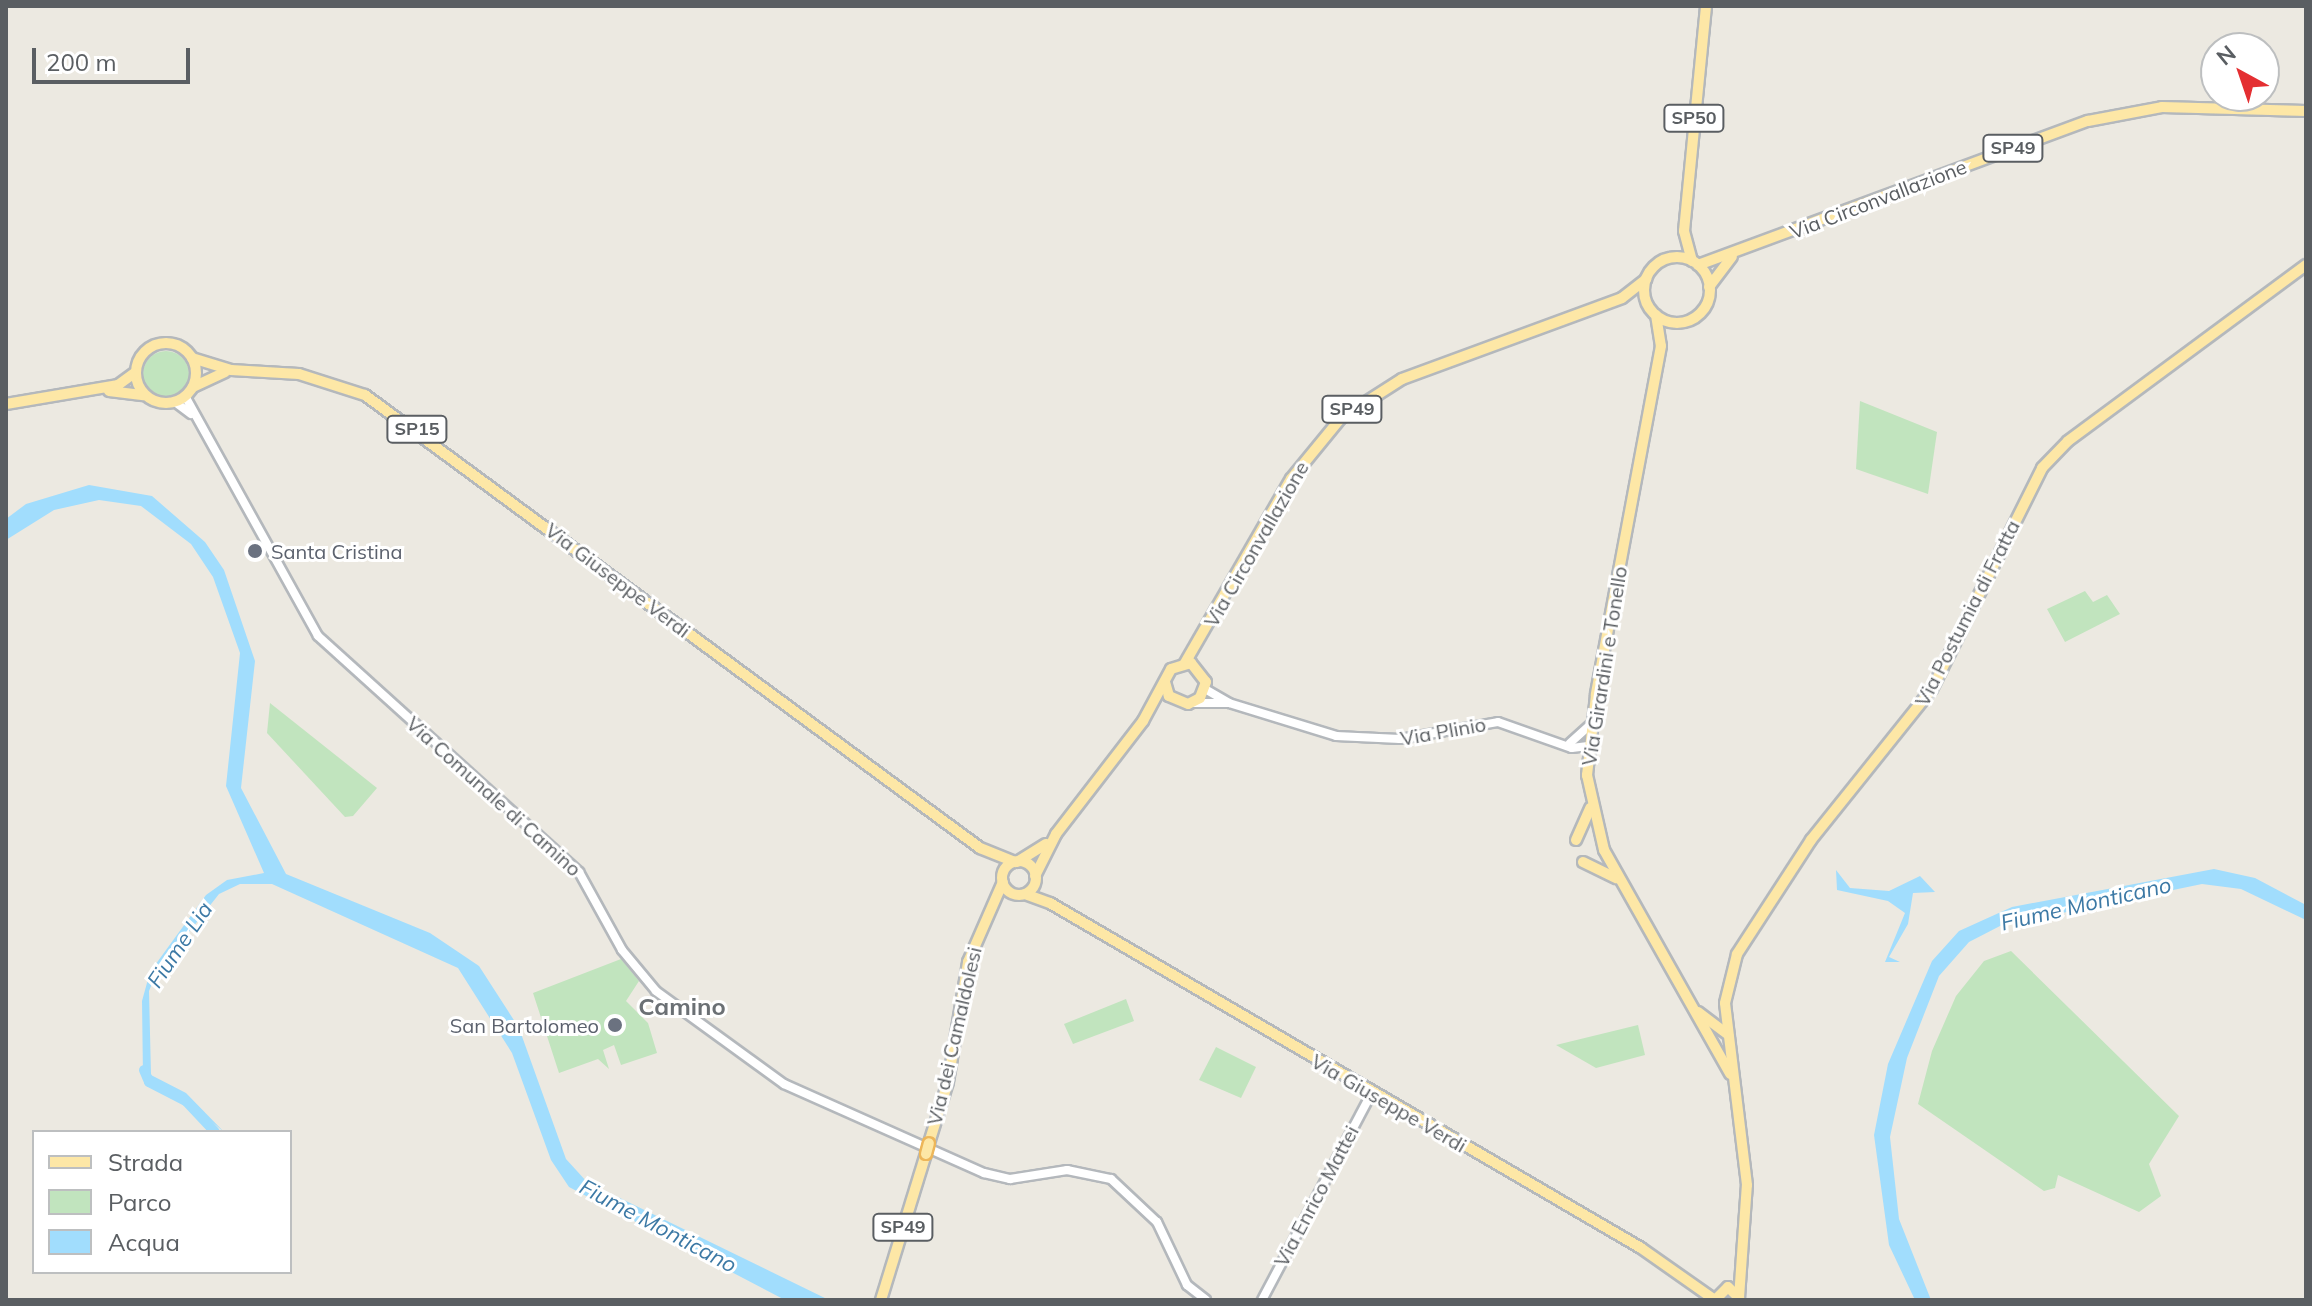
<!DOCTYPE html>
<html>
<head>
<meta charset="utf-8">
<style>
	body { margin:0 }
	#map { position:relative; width:2312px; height:1306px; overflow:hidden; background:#ece9e1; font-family:Mulish,sans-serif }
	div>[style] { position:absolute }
	.green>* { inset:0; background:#c1e4be }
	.round { border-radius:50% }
	.water>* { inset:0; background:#a1ddfd }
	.river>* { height:10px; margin:-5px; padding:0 5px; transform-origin:5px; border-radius:5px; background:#a1ddfd }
	.roads { filter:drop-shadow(2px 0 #b4b8bc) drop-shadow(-2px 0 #b4b8bc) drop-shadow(0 2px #b4b8bc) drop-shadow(0 -2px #b4b8bc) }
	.minor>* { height:8px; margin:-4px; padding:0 4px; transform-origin:4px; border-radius:4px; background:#fff }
	.major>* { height:10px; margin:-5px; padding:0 5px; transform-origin:5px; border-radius:5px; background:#fde7a6 }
	.major>.ring { margin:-5px; padding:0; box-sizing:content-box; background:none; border:10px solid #fde7a6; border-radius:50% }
	.bridges { filter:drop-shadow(2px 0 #edb659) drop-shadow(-2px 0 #edb659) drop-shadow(0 2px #edb659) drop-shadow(0 -2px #edb659) }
	.major-bridge>* { height:10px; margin:-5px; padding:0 5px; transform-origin:5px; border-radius:5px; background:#fde7a6 }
	.dots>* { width:22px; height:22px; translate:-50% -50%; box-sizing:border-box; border:4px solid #fff; border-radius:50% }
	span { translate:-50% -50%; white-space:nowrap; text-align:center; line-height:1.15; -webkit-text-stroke:6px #fff; paint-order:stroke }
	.shield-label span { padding:2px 6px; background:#fff; border:2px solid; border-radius:6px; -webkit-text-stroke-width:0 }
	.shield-label { font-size:18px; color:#5a5e62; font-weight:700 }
	.street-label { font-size:20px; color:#5a5e62 }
	.worship-label { font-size:20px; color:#5b616d }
	.left { translate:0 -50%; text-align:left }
	.right { translate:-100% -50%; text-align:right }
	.water-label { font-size:22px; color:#3c79a5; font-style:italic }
	.quarter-label { font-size:24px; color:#6b7074; font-weight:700 }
	.frame { position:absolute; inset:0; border:8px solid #5a5e62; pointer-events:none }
	.legend { position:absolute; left:32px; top:1130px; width:260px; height:144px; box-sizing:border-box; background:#fff; border:2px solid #bdbfc0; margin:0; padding:10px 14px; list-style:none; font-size:24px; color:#5a5e62 }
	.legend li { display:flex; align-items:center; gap:16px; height:40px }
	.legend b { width:40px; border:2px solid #bdbfc0 }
	.north { position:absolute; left:2200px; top:32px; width:80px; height:80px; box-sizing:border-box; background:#fff; border:2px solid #bdbfc0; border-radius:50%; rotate:320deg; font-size:22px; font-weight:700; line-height:32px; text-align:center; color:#5a5e62 }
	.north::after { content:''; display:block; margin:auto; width:28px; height:36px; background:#e42f32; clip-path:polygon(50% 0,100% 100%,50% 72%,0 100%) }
	.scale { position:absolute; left:32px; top:48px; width:158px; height:36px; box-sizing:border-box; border:4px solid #5a5e62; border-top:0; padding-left:10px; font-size:24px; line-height:28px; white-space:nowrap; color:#5a5e62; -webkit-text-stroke:6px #fff; paint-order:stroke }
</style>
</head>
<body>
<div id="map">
	<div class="green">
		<div class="round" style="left:143px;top:351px;width:46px;height:46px"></div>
		<div style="clip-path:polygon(1860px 401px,1937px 432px,1928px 494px,1856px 469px)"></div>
		<div style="clip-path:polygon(2085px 591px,2093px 602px,2107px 595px,2120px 614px,2065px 642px,2047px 609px)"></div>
		<div style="clip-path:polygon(270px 703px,377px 788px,353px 816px,345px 817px,267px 733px)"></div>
		<div style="clip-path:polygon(2011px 951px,2179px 1116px,2149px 1164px,2161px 1196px,2139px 1212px,2058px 1175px,2055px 1188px,2044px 1191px,1918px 1104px,1932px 1051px,1956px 996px,1984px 961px)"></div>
		<div style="clip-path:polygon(621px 959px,639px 981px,626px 1001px,648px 1023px,657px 1053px,621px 1065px,614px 1045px,603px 1050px,609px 1069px,598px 1059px,559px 1073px,533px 993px)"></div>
		<div style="clip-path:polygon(1126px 999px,1134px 1021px,1073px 1044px,1064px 1024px)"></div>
		<div style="clip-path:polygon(1638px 1025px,1645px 1055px,1596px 1068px,1556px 1045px)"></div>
		<div style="clip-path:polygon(1216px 1047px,1256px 1067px,1241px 1098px,1199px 1080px)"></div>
	</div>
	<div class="water">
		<div style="clip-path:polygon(89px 485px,152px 496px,205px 542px,224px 570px,255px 661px,241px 788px,286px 874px,430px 933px,479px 966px,519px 1028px,566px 1159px,587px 1182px,829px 1300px,785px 1300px,569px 1187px,551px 1160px,512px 1053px,458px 968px,272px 884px,240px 884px,219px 894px,156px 974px,149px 991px,151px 1075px,186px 1093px,224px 1132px,178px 1093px,143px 1077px,142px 1001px,150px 972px,206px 895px,227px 880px,264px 873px,226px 786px,240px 653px,213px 577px,191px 544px,141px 506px,99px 500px,54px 510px,6px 540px,6px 519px,26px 504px)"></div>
		<div style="clip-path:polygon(2214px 869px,2255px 878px,2306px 905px,2306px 920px,2241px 889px,2202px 884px,2000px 926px,1969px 942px,1939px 976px,1907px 1058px,1890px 1137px,1899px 1219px,1931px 1300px,1915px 1300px,1889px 1245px,1874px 1135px,1888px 1064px,1932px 961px,1959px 931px,2012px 907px)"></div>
		<div style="clip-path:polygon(1836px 870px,1850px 888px,1889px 891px,1920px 876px,1935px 892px,1913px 893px,1908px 924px,1889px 957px,1900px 962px,1885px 962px,1905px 913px,1888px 901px,1837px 890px)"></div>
	</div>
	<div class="river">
		<div style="left:144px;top:1070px;width:13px;rotate:67deg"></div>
		<div style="left:149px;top:1082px;width:42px;rotate:27.2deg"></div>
		<div style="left:186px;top:1101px;width:42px;rotate:46.9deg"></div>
	</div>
	<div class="roads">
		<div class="minor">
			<div style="left:185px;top:396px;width:274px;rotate:61deg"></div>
			<div style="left:318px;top:636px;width:352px;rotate:42.1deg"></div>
			<div style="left:579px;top:872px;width:89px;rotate:61.1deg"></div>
			<div style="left:622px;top:950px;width:53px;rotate:50.3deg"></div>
			<div style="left:656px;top:991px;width:158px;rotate:36deg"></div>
			<div style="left:784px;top:1084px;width:219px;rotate:24deg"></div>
			<div style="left:984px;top:1173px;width:27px;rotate:13deg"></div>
			<div style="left:1010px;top:1179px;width:58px;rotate:-9deg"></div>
			<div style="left:1067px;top:1170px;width:45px;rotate:11.6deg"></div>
			<div style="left:1111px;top:1179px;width:63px;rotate:43.1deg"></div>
			<div style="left:1157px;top:1222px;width:70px;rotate:64.5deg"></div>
			<div style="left:1187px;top:1285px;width:24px;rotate:38deg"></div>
			<div style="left:175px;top:402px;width:20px;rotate:37deg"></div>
			<div style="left:1205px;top:689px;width:28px;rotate:30deg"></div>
			<div style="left:1229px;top:703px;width:112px;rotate:17.1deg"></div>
			<div style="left:1336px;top:736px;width:64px;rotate:2.7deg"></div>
			<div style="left:1400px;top:739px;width:99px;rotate:-9.8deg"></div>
			<div style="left:1498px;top:722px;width:78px;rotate:19.4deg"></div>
			<div style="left:1572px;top:748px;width:16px;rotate:-7deg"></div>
			<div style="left:1190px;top:703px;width:38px"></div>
			<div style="left:1570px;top:743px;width:28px;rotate:-42deg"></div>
			<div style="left:1262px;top:1300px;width:235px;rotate:-62.1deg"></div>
		</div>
		<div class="major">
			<div class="ring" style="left:1644px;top:257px;width:56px;height:56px"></div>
			<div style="left:1692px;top:261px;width:31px;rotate:-105deg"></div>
			<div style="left:1684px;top:231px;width:226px;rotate:-84.4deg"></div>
			<div style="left:1698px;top:265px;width:416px;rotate:-20.3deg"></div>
			<div style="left:2088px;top:121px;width:75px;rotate:-10.7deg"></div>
			<div style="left:2162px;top:107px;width:144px;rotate:1.6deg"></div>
			<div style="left:1709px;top:287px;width:38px;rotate:-53deg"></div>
			<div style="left:1656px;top:315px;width:31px;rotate:81deg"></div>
			<div style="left:1661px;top:346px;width:355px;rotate:100.6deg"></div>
			<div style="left:1596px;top:695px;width:81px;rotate:96.4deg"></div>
			<div style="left:1587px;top:775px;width:77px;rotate:77.2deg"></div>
			<div style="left:1604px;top:850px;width:257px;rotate:60.6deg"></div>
			<div class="ring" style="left:136px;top:343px;width:50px;height:50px"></div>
			<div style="left:192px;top:358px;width:41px;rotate:17.1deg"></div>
			<div style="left:231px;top:370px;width:68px;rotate:3.4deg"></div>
			<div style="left:299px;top:374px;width:69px;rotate:17.7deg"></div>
			<div style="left:365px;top:395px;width:764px;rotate:36.37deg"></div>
			<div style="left:980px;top:848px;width:38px;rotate:22deg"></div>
			<div style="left:193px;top:387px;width:35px;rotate:-25deg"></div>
			<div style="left:109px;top:391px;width:35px;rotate:7deg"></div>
			<div style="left:6px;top:404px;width:114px;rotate:-9.6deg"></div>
			<div style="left:118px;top:385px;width:22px;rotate:-36deg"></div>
			<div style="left:1185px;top:663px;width:212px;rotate:-60.1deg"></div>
			<div style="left:1291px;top:479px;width:79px;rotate:-50.7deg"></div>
			<div style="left:1341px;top:418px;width:72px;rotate:-32.6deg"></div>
			<div style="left:1402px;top:379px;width:234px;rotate:-20.2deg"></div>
			<div style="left:1622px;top:298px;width:31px;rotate:-38deg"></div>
			<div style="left:1576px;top:840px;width:35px;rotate:-66deg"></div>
			<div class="ring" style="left:1002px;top:861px;width:24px;height:24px"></div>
			<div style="left:1017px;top:862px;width:34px;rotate:-32deg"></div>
			<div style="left:1583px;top:862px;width:37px;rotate:26deg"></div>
			<div style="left:1035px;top:876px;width:47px;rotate:-63.4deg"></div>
			<div style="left:1056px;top:834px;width:143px;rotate:-52.4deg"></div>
			<div style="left:1143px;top:721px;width:59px;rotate:-61.7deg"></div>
			<div style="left:1171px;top:669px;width:21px;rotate:-17deg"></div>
			<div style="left:1191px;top:663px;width:24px;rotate:52deg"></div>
			<div style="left:1206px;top:682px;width:17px;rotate:111deg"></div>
			<div style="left:1200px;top:698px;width:13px;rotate:153deg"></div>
			<div style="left:1188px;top:704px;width:21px;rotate:-157deg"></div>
			<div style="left:1169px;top:696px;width:15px;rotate:-106deg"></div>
			<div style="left:1025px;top:894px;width:27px;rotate:20deg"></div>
			<div style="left:1050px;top:903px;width:684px;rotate:30.27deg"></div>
			<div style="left:1641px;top:1248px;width:90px;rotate:35.1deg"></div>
			<div style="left:1698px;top:1012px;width:38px;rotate:37deg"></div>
			<div style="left:929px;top:1143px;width:64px;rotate:-72.7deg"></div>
			<div style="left:948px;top:1082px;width:122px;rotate:-80.5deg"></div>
			<div style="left:968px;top:962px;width:87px;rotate:-66.4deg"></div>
			<div style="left:1739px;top:1298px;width:113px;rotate:-86deg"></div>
			<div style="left:1747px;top:1185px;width:183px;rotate:-96.9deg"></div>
			<div style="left:1725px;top:1003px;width:50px;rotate:-76.2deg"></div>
			<div style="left:1737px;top:954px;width:136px;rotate:-57deg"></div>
			<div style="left:1811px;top:840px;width:193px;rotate:-51.3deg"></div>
			<div style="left:1932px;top:689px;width:247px;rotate:-63.5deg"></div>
			<div style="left:2042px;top:468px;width:37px;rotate:-46deg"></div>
			<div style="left:2068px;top:441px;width:296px;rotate:-36.5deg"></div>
			<div style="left:881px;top:1300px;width:153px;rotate:-72.9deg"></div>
			<div style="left:1715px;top:1300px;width:18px;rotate:-45deg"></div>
			<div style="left:1728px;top:1287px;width:16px;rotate:45deg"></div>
		</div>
	</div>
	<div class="bridges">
		<div class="major-bridge">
			<div style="left:926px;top:1154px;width:11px;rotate:-75deg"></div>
		</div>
	</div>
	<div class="dots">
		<div style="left:255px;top:551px;background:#6b7280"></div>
		<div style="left:615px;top:1025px;background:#6b7280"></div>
	</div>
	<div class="shield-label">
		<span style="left:1694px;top:118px">SP50</span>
		<span style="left:2013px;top:148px">SP49</span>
		<span style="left:1352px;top:409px">SP49</span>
		<span style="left:417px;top:429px">SP15</span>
		<span style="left:903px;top:1227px">SP49</span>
	</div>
	<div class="street-label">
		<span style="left:1878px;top:199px;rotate:-21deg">Via Circonvallazione</span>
		<span style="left:1256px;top:544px;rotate:-60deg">Via Circonvallazione</span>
		<span style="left:618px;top:580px;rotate:37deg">Via Giuseppe Verdi</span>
		<span style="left:1967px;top:613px;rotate:-63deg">Via Postumia di Fratta</span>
		<span style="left:1604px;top:666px;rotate:-81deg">Via Girardini e Tonello</span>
		<span style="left:1443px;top:731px;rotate:-10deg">Via Plinio</span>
		<span style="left:494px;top:796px;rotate:42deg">Via Comunale di Camino</span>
		<span style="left:954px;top:1036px;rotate:-77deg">Via dei Camaldolesi</span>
		<span style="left:1389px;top:1103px;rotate:30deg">Via Giuseppe Verdi</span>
		<span style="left:1316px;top:1196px;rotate:-62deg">Via Enrico Mattei</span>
	</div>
	<div class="worship-label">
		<span class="left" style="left:271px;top:551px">Santa Cristina</span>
		<span class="right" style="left:599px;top:1025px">San Bartolomeo</span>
	</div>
	<div class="water-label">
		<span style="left:2086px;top:904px;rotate:-13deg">Fiume Monticano</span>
		<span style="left:180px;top:945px;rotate:-56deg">Fiume Lia</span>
		<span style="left:658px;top:1226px;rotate:28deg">Fiume Monticano</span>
	</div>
	<div class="quarter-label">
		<span style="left:682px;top:1007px">Camino</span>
	</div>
	<div class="frame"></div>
	<ul class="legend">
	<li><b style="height:10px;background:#fde7a6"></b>Strada</li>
	<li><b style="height:22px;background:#c1e4be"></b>Parco</li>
	<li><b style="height:22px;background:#a1ddfd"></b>Acqua</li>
	</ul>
	<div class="north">N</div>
	<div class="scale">200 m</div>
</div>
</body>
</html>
